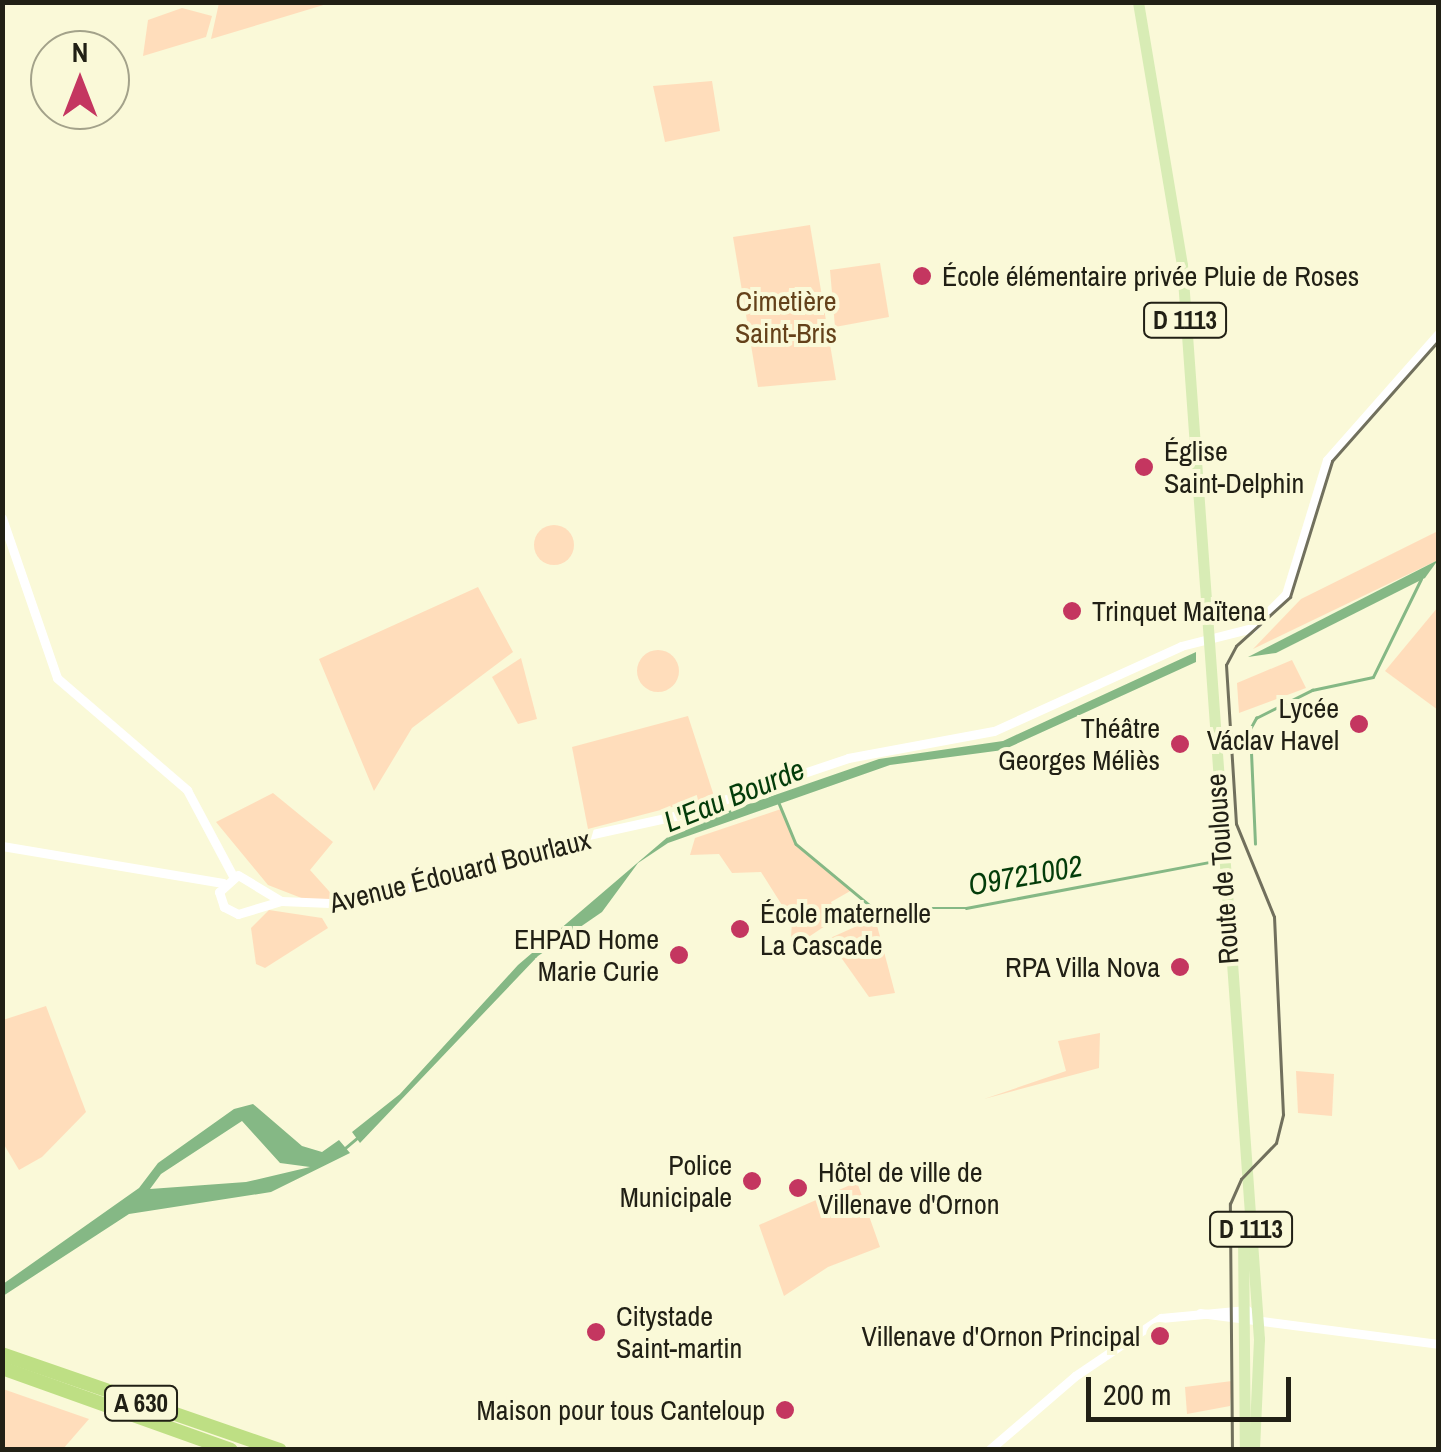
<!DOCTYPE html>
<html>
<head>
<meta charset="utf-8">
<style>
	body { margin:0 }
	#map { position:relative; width:1441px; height:1452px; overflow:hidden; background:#faf9d8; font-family:"Archivo Narrow",sans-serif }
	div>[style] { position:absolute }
	.green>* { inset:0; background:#fdb }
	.round { border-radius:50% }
	.water>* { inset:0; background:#85b885 }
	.stream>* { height:2.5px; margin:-1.25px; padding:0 1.25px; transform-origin:1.25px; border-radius:1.25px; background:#85b885 }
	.tertiary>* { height:9px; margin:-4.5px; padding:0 4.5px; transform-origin:4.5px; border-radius:4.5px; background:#fff }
	.primary>* { height:11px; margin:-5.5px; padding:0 5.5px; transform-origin:5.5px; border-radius:5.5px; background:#d8ecb5 }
	.motorway>* { height:14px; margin:-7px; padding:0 7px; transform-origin:7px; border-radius:7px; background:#bedf84 }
	.tram>* { height:2.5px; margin:-1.25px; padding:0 1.25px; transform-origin:1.25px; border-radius:1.25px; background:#71705d }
	.dots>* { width:28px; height:28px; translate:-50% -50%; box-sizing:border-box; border:5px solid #faf9d8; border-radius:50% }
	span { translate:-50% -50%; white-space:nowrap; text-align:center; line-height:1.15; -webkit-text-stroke:8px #faf9d8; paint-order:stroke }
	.shield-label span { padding:2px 8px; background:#faf9d8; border:2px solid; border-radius:8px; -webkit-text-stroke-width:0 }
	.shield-label { font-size:25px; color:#212015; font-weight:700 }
	.poi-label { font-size:28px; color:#212015 }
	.left { translate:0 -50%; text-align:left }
	.right { translate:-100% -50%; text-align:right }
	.park-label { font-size:28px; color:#64411a }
	.street-label { font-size:28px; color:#212015 }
	.water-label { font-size:30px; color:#033c0a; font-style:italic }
	.frame { position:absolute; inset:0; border:5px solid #212015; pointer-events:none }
	.north { position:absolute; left:30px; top:30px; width:100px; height:100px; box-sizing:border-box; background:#faf9d8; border:2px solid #a3a28a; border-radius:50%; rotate:0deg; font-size:28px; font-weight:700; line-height:40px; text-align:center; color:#212015 }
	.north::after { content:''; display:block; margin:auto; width:35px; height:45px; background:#c43660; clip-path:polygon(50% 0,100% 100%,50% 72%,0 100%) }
	.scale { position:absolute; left:1086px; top:1377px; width:205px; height:45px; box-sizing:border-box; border:5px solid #212015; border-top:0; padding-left:12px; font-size:30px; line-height:35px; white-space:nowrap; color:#212015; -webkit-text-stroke:8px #faf9d8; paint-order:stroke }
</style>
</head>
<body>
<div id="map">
	<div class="green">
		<div style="clip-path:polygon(219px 3px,219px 2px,330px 3px,211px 39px)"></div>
		<div style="clip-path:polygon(182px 8px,212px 16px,206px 37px,143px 56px,148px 20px)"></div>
		<div style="clip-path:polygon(712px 81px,720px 131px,665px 142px,653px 86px)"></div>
		<div style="clip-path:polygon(810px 225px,836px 380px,758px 387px,733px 237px)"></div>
		<div style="clip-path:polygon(880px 263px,889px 317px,835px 327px,830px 270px)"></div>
		<div class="round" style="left:534px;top:525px;width:40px;height:40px"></div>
		<div style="clip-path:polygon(1438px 531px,1438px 560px,1253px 649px,1301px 599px)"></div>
		<div style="clip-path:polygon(478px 587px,513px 652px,412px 728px,374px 791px,319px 659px)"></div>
		<div style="clip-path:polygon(1438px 607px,1438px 710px,1385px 671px)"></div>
		<div class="round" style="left:637px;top:650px;width:42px;height:42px"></div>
		<div style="clip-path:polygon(521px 658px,537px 719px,518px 724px,492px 677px)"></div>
		<div style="clip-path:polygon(1292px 660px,1306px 688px,1239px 713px,1237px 683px)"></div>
		<div style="clip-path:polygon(688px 716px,714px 796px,588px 829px,572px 747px)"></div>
		<div style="clip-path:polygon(273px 793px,333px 842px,310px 870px,337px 900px,304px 899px,268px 885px,216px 822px)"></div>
		<div style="clip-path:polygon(781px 809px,796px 844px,852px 890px,831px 902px,837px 918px,804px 940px,791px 938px,792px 921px,761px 872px,732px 873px,719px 854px,690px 855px,695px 838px)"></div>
		<div style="clip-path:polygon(269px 910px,322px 918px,328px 928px,265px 968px,256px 964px,251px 928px)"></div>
		<div style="clip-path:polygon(875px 918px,895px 993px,869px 997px,828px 939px)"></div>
		<div style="clip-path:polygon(46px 1006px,86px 1112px,42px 1157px,19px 1170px,3px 1143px,3px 1020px)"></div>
		<div style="clip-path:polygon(1100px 1033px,1099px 1068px,984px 1099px,1066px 1071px,1058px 1041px)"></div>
		<div style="clip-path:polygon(1296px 1071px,1334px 1074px,1332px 1116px,1298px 1113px)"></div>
		<div style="clip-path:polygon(857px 1182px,880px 1247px,828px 1267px,784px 1296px,759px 1225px)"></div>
		<div style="clip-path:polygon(1232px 1381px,1230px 1406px,1187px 1414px,1185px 1387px)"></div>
		<div style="clip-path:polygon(3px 1389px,89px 1419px,63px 1449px,3px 1449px)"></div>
	</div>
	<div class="water">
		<div style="clip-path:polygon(1438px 560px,1425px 578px,1276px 653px,1248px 657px)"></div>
		<div style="clip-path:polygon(1196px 652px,1196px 662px,1003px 750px,890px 765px,668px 843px,638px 863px,602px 912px,538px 956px,360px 1143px,352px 1132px,400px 1094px,518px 965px,677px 829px,879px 759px,1003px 741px)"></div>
		<div style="clip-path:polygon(evenodd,253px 1104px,302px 1146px,322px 1152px,339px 1140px,350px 1153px,271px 1192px,129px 1214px,3px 1296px,3px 1284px,139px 1188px,158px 1163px,234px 1109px,253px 1104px,242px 1121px,280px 1163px,310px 1167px,246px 1182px,150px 1189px,161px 1174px,242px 1121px)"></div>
	</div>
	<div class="stream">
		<div style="left:779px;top:803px;width:44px;rotate:67.5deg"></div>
		<div style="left:796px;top:844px;width:100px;rotate:39.7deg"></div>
		<div style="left:873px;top:908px;width:93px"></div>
		<div style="left:966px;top:908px;width:252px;rotate:-10.7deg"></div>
		<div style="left:1255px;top:844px;width:115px;rotate:-92.5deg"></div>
		<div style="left:1250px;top:729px;width:13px;rotate:-61deg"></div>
		<div style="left:1256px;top:718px;width:63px;rotate:-26.6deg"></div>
		<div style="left:1312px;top:690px;width:62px;rotate:-12deg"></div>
		<div style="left:1373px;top:677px;width:109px;rotate:-63.9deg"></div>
		<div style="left:344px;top:1149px;width:17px;rotate:-40deg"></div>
	</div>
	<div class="tertiary">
		<div style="left:2px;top:518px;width:169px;rotate:71deg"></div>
		<div style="left:57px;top:678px;width:172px;rotate:40.7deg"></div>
		<div style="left:187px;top:790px;width:98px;rotate:61.9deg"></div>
		<div style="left:2px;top:846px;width:224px;rotate:9.5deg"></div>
		<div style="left:281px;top:901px;width:45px;rotate:163.2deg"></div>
		<div style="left:238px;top:914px;width:16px;rotate:-153deg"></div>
		<div style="left:224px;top:907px;width:16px;rotate:-108deg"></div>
		<div style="left:219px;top:892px;width:25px;rotate:-42deg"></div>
		<div style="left:238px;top:875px;width:50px;rotate:31.2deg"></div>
		<div style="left:281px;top:901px;width:73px;rotate:2.4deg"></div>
		<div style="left:354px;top:904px;width:216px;rotate:-16.9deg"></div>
		<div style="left:561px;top:841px;width:121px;rotate:-12.4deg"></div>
		<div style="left:679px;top:815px;width:178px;rotate:-18.6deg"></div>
		<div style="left:848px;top:758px;width:148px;rotate:-10.5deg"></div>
		<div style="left:994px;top:731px;width:205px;rotate:-24.4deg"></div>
		<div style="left:1181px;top:646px;width:73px;rotate:-14.2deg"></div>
		<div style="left:1252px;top:628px;width:48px;rotate:-45deg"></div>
		<div style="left:1286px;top:594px;width:140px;rotate:-73deg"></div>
		<div style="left:1327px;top:460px;width:168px;rotate:-48.6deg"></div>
		<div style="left:1200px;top:1313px;width:240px;rotate:7.4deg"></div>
		<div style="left:989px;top:1450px;width:113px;rotate:-40.7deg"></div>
		<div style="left:1075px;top:1376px;width:104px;rotate:-34deg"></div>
		<div style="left:1161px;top:1318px;width:86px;rotate:-5.3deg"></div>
		<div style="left:1247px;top:1310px;width:14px;rotate:39deg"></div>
	</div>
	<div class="primary">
		<div style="left:1138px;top:2px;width:267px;rotate:80.5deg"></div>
		<div style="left:1182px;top:265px;width:1077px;rotate:85.9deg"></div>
		<div style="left:1259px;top:1339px;width:111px;rotate:92.6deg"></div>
		<div style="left:1243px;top:1235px;width:215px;rotate:89.5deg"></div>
	</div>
	<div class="motorway">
		<div style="left:2px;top:1354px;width:294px;rotate:19.1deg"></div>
		<div style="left:2px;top:1368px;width:243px;rotate:19.7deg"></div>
	</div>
	<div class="tram">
		<div style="left:1232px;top:1450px;width:246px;rotate:-90.5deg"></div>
		<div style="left:1230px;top:1204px;width:27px;rotate:-66deg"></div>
		<div style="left:1241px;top:1179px;width:50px;rotate:-45.8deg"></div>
		<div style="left:1276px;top:1143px;width:29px;rotate:-76deg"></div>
		<div style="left:1283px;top:1115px;width:198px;rotate:-92.6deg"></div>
		<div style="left:1274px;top:917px;width:100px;rotate:-112.2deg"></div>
		<div style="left:1236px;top:824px;width:159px;rotate:-93.6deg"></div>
		<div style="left:1226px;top:665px;width:21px;rotate:-62deg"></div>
		<div style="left:1236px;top:646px;width:73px;rotate:-42.2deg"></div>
		<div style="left:1290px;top:597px;width:142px;rotate:-72.8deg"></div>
		<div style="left:1332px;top:461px;width:160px;rotate:-48.5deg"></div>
	</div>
	<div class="dots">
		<div style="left:922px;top:276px;background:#c43660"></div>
		<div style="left:1144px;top:467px;background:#c43660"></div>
		<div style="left:1072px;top:611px;background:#c43660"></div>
		<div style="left:1359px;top:724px;background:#c43660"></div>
		<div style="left:1180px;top:744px;background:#c43660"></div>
		<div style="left:740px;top:929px;background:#c43660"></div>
		<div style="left:679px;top:955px;background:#c43660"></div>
		<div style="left:1180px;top:967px;background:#c43660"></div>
		<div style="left:752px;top:1181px;background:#c43660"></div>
		<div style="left:798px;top:1188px;background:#c43660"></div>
		<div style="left:596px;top:1332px;background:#c43660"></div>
		<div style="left:1160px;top:1336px;background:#c43660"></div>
		<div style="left:785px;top:1410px;background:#c43660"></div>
	</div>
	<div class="shield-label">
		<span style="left:1185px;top:320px">D 1113</span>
		<span style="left:1251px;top:1229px">D 1113</span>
		<span style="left:141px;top:1403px">A 630</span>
	</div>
	<div class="poi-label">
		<span class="left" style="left:942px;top:276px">École élémentaire privée Pluie de Roses</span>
		<span class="left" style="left:1164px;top:467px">Église<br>Saint-Delphin</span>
		<span class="left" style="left:1092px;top:611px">Trinquet Maïtena</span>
		<span class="right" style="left:1339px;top:724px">Lycée<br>Václav Havel</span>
		<span class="right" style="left:1160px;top:744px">Théâtre<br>Georges Méliès</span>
		<span class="left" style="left:760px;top:929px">École maternelle<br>La Cascade</span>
		<span class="right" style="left:659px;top:955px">EHPAD Home<br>Marie Curie</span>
		<span class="right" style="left:1160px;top:967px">RPA Villa Nova</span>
		<span class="right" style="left:732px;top:1181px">Police<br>Municipale</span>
		<span class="left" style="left:818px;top:1188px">Hôtel de ville de<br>Villenave d'Ornon</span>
		<span class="left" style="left:616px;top:1332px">Citystade<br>Saint-martin</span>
		<span class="right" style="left:1140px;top:1336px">Villenave d'Ornon Principal</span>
		<span class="right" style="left:765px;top:1410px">Maison pour tous Canteloup</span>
	</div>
	<div class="park-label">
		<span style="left:786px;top:317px">Cimetière<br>Saint-Bris</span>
	</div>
	<div class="street-label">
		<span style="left:1222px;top:869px;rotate:-94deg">Route de Toulouse</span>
		<span style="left:460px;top:871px;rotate:-14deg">Avenue Édouard Bourlaux</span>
	</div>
	<div class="water-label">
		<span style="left:734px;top:795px;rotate:-22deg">L'Eau Bourde</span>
		<span style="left:1025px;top:875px;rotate:-10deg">O9721002</span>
	</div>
	<div class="frame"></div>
	<div class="north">N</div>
	<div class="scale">200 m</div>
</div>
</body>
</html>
